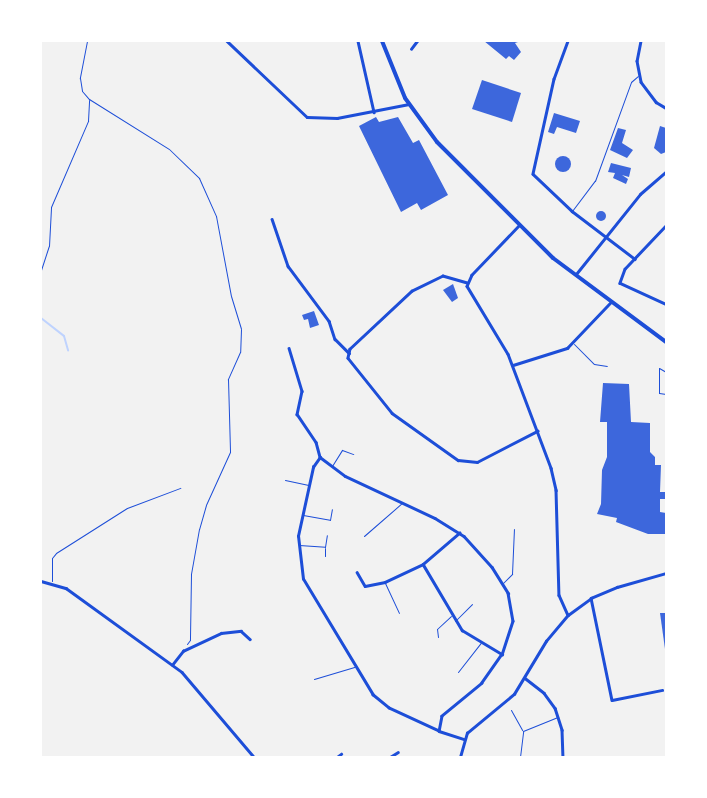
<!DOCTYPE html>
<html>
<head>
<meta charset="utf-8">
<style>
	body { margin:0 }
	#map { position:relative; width:707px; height:798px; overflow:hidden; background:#f2f2f2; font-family:Figtree,sans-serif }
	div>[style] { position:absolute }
	.stream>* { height:2px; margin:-1px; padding:0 1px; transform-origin:1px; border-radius:1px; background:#bfd3fe }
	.building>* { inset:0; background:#3d67dc }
	.round { border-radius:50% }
	.path>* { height:1px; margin:-0.5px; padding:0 0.5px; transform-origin:0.5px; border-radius:0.5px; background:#1d4ed8 }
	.service>* { height:1px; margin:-0.5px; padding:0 0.5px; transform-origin:0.5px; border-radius:0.5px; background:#1d4ed8 }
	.minor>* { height:2.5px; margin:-1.25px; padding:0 1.25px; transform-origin:1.25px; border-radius:1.25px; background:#1d4ed8 }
	.tertiary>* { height:3px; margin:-1.5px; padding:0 1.5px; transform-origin:1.5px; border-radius:1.5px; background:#1d4ed8 }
	.secondary>* { height:4px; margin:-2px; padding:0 2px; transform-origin:2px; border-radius:2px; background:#1d4ed8 }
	span { translate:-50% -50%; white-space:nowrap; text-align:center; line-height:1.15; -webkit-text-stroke:4.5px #fff; paint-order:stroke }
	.frame { position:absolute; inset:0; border:42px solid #fff; pointer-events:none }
</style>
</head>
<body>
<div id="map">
	<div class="stream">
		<div style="left:41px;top:318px;width:29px;rotate:38deg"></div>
		<div style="left:64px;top:336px;width:15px;rotate:74deg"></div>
	</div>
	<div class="building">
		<div style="clip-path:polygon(484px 41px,521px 41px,515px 43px,521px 52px,514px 60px,509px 56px,506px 59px)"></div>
		<div style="clip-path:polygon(482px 80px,521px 93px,512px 122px,472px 109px)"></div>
		<div style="clip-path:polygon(554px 113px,580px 121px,576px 133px,557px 127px,554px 134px,548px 132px)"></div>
		<div style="clip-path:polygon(376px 117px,379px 122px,398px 117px,413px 143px,419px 140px,448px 195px,421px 210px,417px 203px,401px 212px,359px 126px)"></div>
		<div style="clip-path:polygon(660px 126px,666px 128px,666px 152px,661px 154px,654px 148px)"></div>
		<div style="clip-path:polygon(618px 128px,626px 130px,622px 143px,633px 150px,627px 158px,610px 150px)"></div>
		<div class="round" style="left:555px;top:156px;width:16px;height:16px"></div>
		<div style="clip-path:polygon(611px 163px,631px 168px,629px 177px,622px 175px,628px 179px,626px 184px,613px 178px,615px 173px,608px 172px)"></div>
		<div class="round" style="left:596px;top:211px;width:10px;height:10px"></div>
		<div style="clip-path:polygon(453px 284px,458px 298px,452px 302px,443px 290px)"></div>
		<div style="clip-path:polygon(314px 311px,319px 325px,310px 328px,308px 319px,304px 320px,302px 315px)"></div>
		<div style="clip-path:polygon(603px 383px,629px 384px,631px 422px,650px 423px,650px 452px,655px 457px,655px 465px,661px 465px,660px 492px,666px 492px,665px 499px,660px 499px,660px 512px,666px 513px,666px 534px,648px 534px,616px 522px,617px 518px,597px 514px,601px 504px,602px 470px,607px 457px,607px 422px,600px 422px)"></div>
		<div style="clip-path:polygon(660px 613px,666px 613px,666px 649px,665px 649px)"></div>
	</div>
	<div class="path">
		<div style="left:87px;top:41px;width:38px;rotate:101deg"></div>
		<div style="left:80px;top:78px;width:13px;rotate:81deg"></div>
		<div style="left:82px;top:91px;width:11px;rotate:49deg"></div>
		<div style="left:89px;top:99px;width:94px;rotate:32deg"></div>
		<div style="left:169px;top:149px;width:42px;rotate:44deg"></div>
		<div style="left:199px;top:178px;width:42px;rotate:65.9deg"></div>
		<div style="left:216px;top:216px;width:81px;rotate:79.4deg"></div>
		<div style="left:231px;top:296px;width:34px;rotate:73deg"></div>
		<div style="left:241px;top:329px;width:23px;rotate:92deg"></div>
		<div style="left:240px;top:352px;width:30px;rotate:114deg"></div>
		<div style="left:228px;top:379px;width:73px;rotate:88.4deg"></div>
		<div style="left:230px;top:452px;width:58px;rotate:114.4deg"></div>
		<div style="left:206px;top:505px;width:25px;rotate:106deg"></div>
		<div style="left:199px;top:529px;width:46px;rotate:100.1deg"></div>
		<div style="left:191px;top:574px;width:66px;rotate:90.9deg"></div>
		<div style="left:190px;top:640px;width:5px;rotate:127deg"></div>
		<div style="left:41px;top:270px;width:25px;rotate:-72deg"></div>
		<div style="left:49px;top:246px;width:39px;rotate:-87deg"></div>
		<div style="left:51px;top:207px;width:94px;rotate:-66.7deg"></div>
		<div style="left:88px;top:121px;width:21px;rotate:-87deg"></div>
		<div style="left:52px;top:581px;width:23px;rotate:-90deg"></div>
		<div style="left:52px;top:558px;width:6px;rotate:-51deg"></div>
		<div style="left:56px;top:553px;width:84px;rotate:-32.4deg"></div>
		<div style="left:127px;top:508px;width:57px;rotate:-20.7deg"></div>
	</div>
	<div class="service">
		<div style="left:572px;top:211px;width:38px;rotate:-53deg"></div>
		<div style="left:595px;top:181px;width:105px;rotate:-70deg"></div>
		<div style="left:631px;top:82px;width:9px;rotate:-41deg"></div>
		<div style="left:574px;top:344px;width:28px;rotate:45deg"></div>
		<div style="left:594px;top:364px;width:13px;rotate:9deg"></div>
		<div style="left:666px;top:372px;width:8px;rotate:-150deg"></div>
		<div style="left:659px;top:368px;width:25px;rotate:90deg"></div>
		<div style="left:659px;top:393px;width:7px;rotate:8deg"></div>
		<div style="left:332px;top:466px;width:19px;rotate:-58deg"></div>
		<div style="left:342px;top:450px;width:12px;rotate:20deg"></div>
		<div style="left:285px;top:480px;width:24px;rotate:12deg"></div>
		<div style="left:303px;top:515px;width:27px;rotate:10deg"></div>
		<div style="left:330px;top:520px;width:11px;rotate:-80deg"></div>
		<div style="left:364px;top:536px;width:50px;rotate:-41deg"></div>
		<div style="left:299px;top:545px;width:26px;rotate:4deg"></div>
		<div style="left:325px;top:547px;width:12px;rotate:-81deg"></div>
		<div style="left:325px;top:548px;width:8px;rotate:90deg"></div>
		<div style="left:385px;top:583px;width:33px;rotate:65deg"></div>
		<div style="left:503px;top:583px;width:13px;rotate:-45deg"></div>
		<div style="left:512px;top:574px;width:45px;rotate:-87.5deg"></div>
		<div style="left:455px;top:621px;width:24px;rotate:-45deg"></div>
		<div style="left:438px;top:637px;width:8px;rotate:-97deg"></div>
		<div style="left:437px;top:629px;width:19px;rotate:-43deg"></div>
		<div style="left:458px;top:672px;width:37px;rotate:-52deg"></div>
		<div style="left:314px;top:679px;width:42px;rotate:-16.7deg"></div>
		<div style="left:511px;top:710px;width:23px;rotate:61deg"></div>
		<div style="left:520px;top:757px;width:26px;rotate:-83deg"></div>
		<div style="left:523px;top:731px;width:38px;rotate:-22deg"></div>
	</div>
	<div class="minor">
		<div style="left:227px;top:41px;width:110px;rotate:43.5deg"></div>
		<div style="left:307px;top:117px;width:30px;rotate:2deg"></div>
		<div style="left:337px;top:118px;width:73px;rotate:-11deg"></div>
		<div style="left:358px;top:41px;width:73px;rotate:77.3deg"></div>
		<div style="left:568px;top:41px;width:40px;rotate:110.2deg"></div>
		<div style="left:554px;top:79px;width:97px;rotate:102.5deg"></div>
		<div style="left:533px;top:174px;width:54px;rotate:43.5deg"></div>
		<div style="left:572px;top:211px;width:79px;rotate:37.3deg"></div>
		<div style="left:641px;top:41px;width:20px;rotate:101deg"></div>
		<div style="left:637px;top:61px;width:21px;rotate:79deg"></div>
		<div style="left:641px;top:82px;width:25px;rotate:53deg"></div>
		<div style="left:656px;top:102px;width:12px;rotate:31deg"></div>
		<div style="left:411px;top:49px;width:10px;rotate:-53deg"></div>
		<div style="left:272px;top:219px;width:50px;rotate:71.2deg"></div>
		<div style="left:288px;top:266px;width:69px;rotate:53.3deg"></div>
		<div style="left:329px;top:321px;width:19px;rotate:72deg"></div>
		<div style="left:335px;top:339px;width:20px;rotate:45deg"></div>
		<div style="left:519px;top:226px;width:68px;rotate:133.8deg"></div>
		<div style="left:472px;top:275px;width:12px;rotate:114deg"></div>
		<div style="left:467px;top:286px;width:79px;rotate:58.9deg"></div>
		<div style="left:508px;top:354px;width:122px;rotate:69.3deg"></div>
		<div style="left:551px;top:468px;width:23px;rotate:77deg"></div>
		<div style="left:556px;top:490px;width:105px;rotate:88.4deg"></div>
		<div style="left:559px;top:595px;width:22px;rotate:66deg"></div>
		<div style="left:666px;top:226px;width:59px;rotate:133.6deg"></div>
		<div style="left:625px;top:269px;width:15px;rotate:110deg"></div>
		<div style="left:620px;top:283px;width:51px;rotate:24.5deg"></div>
		<div style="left:467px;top:283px;width:25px;rotate:-164deg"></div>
		<div style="left:443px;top:276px;width:34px;rotate:154deg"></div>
		<div style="left:412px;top:291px;width:85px;rotate:136.9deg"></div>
		<div style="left:350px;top:349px;width:9px;rotate:103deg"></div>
		<div style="left:348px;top:358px;width:70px;rotate:51.3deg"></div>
		<div style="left:392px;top:413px;width:81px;rotate:35.5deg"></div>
		<div style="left:458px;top:460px;width:19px;rotate:6deg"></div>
		<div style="left:477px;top:462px;width:68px;rotate:-27.3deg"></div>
		<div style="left:289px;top:348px;width:45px;rotate:73.2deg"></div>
		<div style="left:302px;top:391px;width:24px;rotate:102deg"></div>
		<div style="left:297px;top:414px;width:34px;rotate:56deg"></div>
		<div style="left:316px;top:442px;width:16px;rotate:75deg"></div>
		<div style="left:513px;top:365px;width:57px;rotate:-17.5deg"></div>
		<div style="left:567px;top:348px;width:64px;rotate:-46.3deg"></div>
		<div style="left:423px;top:564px;width:77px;rotate:59.4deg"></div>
		<div style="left:462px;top:630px;width:47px;rotate:31deg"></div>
		<div style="left:357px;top:572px;width:16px;rotate:60deg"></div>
		<div style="left:365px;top:586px;width:20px;rotate:-11deg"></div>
		<div style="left:385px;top:582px;width:42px;rotate:-25.3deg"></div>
		<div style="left:423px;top:564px;width:48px;rotate:-40.7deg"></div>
		<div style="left:41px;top:581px;width:26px;rotate:16deg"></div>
		<div style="left:66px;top:588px;width:143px;rotate:35.9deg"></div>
		<div style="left:182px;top:672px;width:111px;rotate:49.7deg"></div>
		<div style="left:591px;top:598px;width:104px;rotate:78.4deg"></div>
		<div style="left:612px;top:700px;width:51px;rotate:-11.3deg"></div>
		<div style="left:172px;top:665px;width:18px;rotate:-52deg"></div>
		<div style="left:183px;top:651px;width:42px;rotate:-25.3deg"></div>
		<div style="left:221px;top:633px;width:20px;rotate:-6deg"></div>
		<div style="left:241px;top:631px;width:12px;rotate:42deg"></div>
		<div style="left:525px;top:678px;width:24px;rotate:38deg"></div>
		<div style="left:544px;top:693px;width:19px;rotate:54deg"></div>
		<div style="left:555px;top:708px;width:23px;rotate:72deg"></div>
		<div style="left:562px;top:730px;width:27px;rotate:88deg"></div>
		<div style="left:439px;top:731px;width:55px;rotate:-155.3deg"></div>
		<div style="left:389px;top:708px;width:21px;rotate:-141deg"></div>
		<div style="left:373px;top:695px;width:135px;rotate:-121.1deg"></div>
		<div style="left:303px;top:579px;width:43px;rotate:-96.6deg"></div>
		<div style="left:298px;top:536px;width:71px;rotate:-77.7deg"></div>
		<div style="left:313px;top:467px;width:12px;rotate:-55deg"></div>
		<div style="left:320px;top:457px;width:31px;rotate:37deg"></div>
		<div style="left:345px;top:476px;width:99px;rotate:25deg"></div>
		<div style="left:435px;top:518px;width:34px;rotate:32deg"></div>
		<div style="left:464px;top:536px;width:42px;rotate:47.9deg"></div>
		<div style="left:492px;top:567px;width:31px;rotate:58deg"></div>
		<div style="left:508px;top:593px;width:28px;rotate:80deg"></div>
		<div style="left:513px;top:621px;width:35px;rotate:108deg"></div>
		<div style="left:502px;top:654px;width:35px;rotate:125deg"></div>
		<div style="left:482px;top:683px;width:52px;rotate:140.5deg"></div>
		<div style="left:442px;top:716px;width:15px;rotate:101deg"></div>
		<div style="left:439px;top:731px;width:26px;rotate:18deg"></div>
		<div style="left:337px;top:757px;width:5px;rotate:-37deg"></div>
		<div style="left:390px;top:757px;width:9px;rotate:-32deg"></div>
		<div style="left:460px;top:757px;width:25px;rotate:-74deg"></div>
		<div style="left:467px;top:733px;width:61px;rotate:-39.7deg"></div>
		<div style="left:514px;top:694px;width:62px;rotate:-58.9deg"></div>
		<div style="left:546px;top:641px;width:34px;rotate:-50deg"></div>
		<div style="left:568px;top:615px;width:29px;rotate:-36deg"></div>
		<div style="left:591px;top:598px;width:28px;rotate:-23deg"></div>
		<div style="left:617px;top:587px;width:51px;rotate:-15.9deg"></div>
	</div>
	<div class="tertiary">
		<div style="left:576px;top:274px;width:102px;rotate:-51.3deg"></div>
		<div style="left:640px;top:194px;width:35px;rotate:-41deg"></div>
	</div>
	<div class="secondary">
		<div style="left:382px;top:41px;width:61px;rotate:68deg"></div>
		<div style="left:405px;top:98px;width:54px;rotate:54deg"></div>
		<div style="left:437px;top:142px;width:164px;rotate:45deg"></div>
		<div style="left:553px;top:258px;width:141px;rotate:36.6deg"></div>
	</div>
	<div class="frame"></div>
</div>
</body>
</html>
